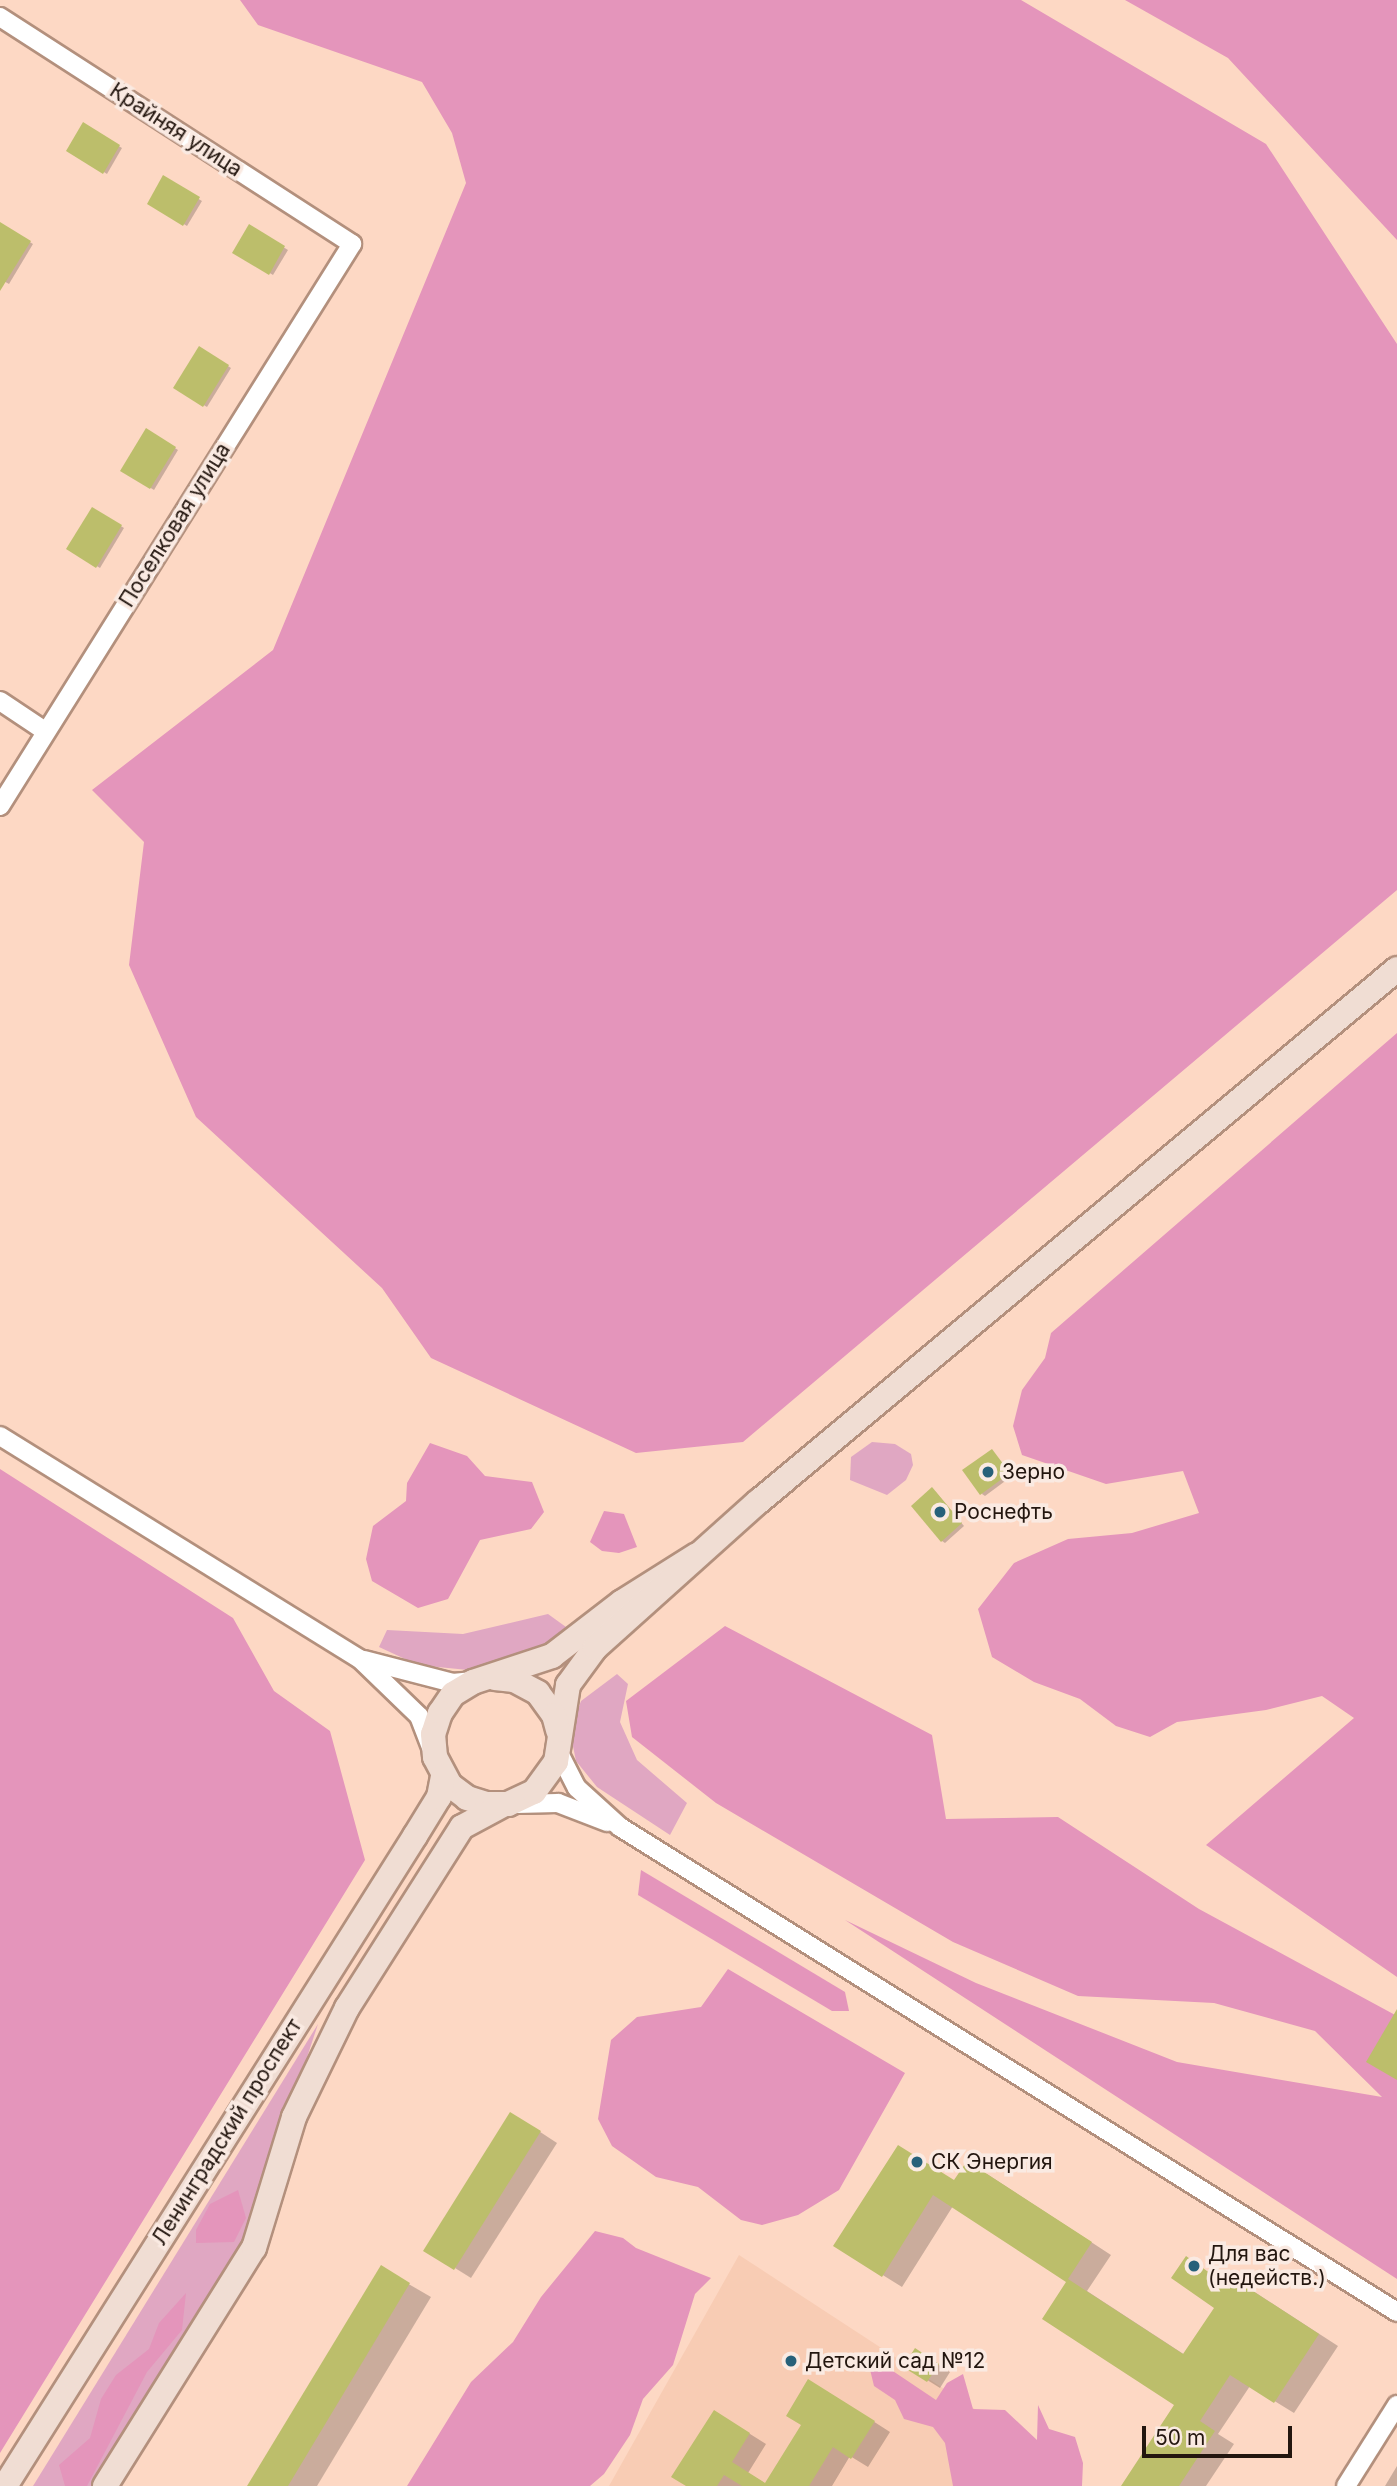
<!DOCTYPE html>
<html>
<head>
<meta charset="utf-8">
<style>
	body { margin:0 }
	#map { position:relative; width:1397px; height:2486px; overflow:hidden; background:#fdd8c4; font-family:Inter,sans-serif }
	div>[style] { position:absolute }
	.built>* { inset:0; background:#f8ccb4 }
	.green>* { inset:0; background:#e0a7c2 }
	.forest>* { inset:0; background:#e495bb }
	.shadow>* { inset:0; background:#0003 }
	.building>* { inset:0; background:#bcbe6b }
	.roads { filter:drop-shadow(2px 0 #b3907d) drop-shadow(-2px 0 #b3907d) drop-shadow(0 2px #b3907d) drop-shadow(0 -2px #b3907d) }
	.street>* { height:18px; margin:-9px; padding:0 9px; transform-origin:9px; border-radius:9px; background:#fff }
	.secondary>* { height:24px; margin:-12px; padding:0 12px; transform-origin:12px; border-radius:12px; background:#f0ddd3 }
	.dots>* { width:19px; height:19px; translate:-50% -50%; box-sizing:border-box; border:4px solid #faeae2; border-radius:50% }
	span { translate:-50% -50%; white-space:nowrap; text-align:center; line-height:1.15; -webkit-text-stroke:7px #faeae2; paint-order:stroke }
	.street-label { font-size:21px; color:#23160f }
	.poi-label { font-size:21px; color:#23160f }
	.left { translate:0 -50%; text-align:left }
	.scale { position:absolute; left:1142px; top:2426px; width:150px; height:32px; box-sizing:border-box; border:4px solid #23160f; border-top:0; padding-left:9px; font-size:21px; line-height:24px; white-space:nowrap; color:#23160f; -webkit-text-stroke:5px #faeae2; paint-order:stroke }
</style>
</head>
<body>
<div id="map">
	<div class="built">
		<div style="clip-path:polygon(739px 2255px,1065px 2468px,1054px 2486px,609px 2486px)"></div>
	</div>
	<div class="green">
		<div style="clip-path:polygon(872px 1442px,895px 1444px,911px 1454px,913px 1465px,906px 1480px,887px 1495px,850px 1480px,851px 1457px)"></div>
		<div style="clip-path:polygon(548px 1614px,566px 1627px,542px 1647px,510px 1662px,468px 1670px,418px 1665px,379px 1647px,387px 1630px,463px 1634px)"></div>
		<div style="clip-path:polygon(617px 1674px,628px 1684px,620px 1722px,637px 1760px,687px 1803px,670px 1835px,597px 1787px,576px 1761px,570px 1731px,581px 1701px)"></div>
		<div style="clip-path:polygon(318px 2024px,248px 2236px,95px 2486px,33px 2486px)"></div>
	</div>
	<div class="forest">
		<div style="clip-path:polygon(240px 0,1021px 0,1266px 144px,1397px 344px,1397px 890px,743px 1442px,636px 1453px,431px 1358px,382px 1288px,196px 1117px,129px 965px,144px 842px,92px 790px,273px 650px,466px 183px,452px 133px,422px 82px,258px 25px)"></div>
		<div style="clip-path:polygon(1125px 0,1397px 0,1397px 240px,1228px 58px)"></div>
		<div style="clip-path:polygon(1397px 1033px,1397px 1977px,1206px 1845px,1354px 1718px,1322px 1696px,1266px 1710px,1177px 1722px,1150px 1737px,1116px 1726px,1080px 1699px,1034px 1682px,992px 1657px,978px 1609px,1014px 1563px,1068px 1539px,1132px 1533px,1199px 1513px,1183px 1471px,1106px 1484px,1022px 1455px,1013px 1426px,1022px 1390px,1045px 1358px,1051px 1333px)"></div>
		<div style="clip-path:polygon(430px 1443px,467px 1456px,485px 1476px,532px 1482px,544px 1512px,531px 1529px,480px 1540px,448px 1599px,418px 1608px,372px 1581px,366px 1559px,373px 1526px,406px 1501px,407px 1483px)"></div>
		<div style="clip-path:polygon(0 1469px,233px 1618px,274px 1691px,330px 1731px,365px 1860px,0 2453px)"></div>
		<div style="clip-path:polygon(604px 1511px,624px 1514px,637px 1547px,619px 1553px,602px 1551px,590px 1542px)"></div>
		<div style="clip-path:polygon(725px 1626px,932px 1735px,946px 1819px,1058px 1817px,1199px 1909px,1397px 2016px,1397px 2279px,845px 1920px,976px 1983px,1177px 2062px,1382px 2097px,1315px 2031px,1214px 2003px,1078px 1996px,953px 1942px,716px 1803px,632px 1737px,626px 1701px)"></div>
		<div style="clip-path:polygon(641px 1870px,845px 1992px,849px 2011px,832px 2011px,638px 1895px)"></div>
		<div style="clip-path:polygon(728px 1969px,905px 2073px,839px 2190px,798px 2215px,762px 2225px,741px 2220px,698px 2187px,656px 2177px,612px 2146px,598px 2119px,611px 2040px,637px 2017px,701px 2007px)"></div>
		<div style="clip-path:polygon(238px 2190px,246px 2218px,234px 2242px,196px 2243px,196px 2230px,210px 2204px)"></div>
		<div style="clip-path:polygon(595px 2231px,623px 2238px,636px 2248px,711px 2278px,695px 2294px,673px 2365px,643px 2399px,630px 2435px,604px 2474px,590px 2486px,407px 2486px,471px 2382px,513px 2342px,541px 2297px)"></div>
		<div style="clip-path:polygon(186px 2293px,182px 2330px,147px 2372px,87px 2486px,65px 2486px,59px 2465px,90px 2438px,101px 2399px,116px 2375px,149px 2349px,159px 2323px)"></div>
		<div style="clip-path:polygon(866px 2353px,936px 2400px,947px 2383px,963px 2374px,973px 2409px,1005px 2410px,1037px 2440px,1038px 2405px,1049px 2429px,1075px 2437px,1083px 2463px,1082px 2486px,953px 2486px,945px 2443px,933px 2427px,904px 2419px,895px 2400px,874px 2386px)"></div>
	</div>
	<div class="shadow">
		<div style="clip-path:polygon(83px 125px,122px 148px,107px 174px,69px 150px)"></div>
		<div style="clip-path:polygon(163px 178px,202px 201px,187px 226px,149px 203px)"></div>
		<div style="clip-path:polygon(2px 225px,33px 244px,9px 284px,0 279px)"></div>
		<div style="clip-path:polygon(249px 226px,288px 250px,273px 275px,235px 252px)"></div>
		<div style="clip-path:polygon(200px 348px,231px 368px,207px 407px,175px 388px)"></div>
		<div style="clip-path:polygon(147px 430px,178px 450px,154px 490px,122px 470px)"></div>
		<div style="clip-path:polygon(93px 509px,124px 528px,100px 568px,68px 549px)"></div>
		<div style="clip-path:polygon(992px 1451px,1012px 1476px,985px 1496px,982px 1494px)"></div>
		<div style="clip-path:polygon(935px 1491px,964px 1526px,945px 1543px,942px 1541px)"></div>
		<div style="clip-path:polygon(528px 2124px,557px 2143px,471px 2278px,455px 2268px)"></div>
		<div style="clip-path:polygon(987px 2174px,1111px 2255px,1087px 2291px,1185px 2355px,1216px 2307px,1186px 2259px,1229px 2286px,1253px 2291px,1338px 2346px,1294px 2413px,1250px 2386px,1218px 2434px,1234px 2444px,1206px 2486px,1123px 2486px,1177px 2404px,1069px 2281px,953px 2206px,902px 2287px,836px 2246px,955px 2182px)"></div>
		<div style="clip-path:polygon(381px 2268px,431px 2297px,317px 2486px,249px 2486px)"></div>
		<div style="clip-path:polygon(928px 2358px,950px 2372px,940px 2388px,905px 2366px)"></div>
		<div style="clip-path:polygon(826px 2391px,890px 2432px,868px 2467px,850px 2456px,832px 2486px,689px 2486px,731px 2422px,766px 2444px,748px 2473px,766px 2484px)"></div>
		<div style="clip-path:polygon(1397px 2466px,1397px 2486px,1385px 2486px)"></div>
	</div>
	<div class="building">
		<div style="clip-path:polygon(83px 122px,120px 145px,103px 174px,66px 151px)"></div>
		<div style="clip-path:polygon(163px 175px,200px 197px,183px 226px,147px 204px)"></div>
		<div style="clip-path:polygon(0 222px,31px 241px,0 291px)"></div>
		<div style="clip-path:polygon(249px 224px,285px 246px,269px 275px,232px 253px)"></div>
		<div style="clip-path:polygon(199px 346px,229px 365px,203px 407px,173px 388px)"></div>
		<div style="clip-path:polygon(146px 428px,176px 447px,150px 489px,120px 471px)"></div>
		<div style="clip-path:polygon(92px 507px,122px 525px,96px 568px,66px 549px)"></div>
		<div style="clip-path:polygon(992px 1449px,1010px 1473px,980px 1495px,962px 1470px)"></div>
		<div style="clip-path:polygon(932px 1487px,962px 1523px,941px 1542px,911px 1506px)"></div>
		<div style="clip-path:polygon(1397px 2009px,1397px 2080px,1366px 2062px)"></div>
		<div style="clip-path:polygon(510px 2112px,541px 2131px,454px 2270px,423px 2251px)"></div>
		<div style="clip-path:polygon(898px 2145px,954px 2180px,967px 2161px,1092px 2242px,1068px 2279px,1183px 2354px,1214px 2308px,1171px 2278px,1186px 2256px,1228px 2286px,1233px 2278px,1319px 2334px,1274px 2403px,1230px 2375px,1200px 2421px,1215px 2431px,1179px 2486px,1121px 2486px,1174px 2405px,1042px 2319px,1066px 2282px,933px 2195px,882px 2277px,833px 2246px)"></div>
		<div style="clip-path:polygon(381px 2265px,410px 2283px,288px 2486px,247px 2486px)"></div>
		<div style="clip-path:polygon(915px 2348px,939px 2364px,927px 2382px,903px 2367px)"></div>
		<div style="clip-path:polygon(808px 2379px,875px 2421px,851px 2459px,833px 2447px,809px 2486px,742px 2486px,724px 2475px,717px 2486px,686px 2486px,671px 2477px,714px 2410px,750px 2433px,732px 2462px,765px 2483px,801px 2425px,786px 2416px)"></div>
	</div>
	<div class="roads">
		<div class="street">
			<div style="left:0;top:17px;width:419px;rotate:32.8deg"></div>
			<div style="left:352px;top:244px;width:663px;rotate:122.06deg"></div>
			<div style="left:0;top:701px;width:54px;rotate:33.7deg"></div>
			<div style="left:0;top:1436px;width:423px;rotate:31.8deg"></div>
			<div style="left:360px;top:1659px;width:82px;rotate:44deg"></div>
			<div style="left:419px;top:1716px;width:33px;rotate:69deg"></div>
			<div style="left:364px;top:1660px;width:92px;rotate:14.5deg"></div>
			<div style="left:453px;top:1683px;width:20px;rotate:-6deg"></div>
			<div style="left:559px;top:1753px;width:39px;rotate:63deg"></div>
			<div style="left:577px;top:1788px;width:58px;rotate:42.2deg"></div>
			<div style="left:620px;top:1827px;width:916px;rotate:31.97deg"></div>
			<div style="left:516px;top:1804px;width:42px;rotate:-1.4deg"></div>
			<div style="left:558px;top:1803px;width:53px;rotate:21.2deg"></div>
			<div style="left:1346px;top:2486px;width:96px;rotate:-57.8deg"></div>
		</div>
		<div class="secondary">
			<div style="left:697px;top:1555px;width:89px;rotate:147.9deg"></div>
			<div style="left:622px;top:1602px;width:88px;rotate:142.4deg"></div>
			<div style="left:552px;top:1656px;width:83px;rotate:161.8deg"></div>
			<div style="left:473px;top:1682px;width:23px;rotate:149deg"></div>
			<div style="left:453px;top:1694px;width:23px;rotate:124deg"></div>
			<div style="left:440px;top:1713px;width:22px;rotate:108deg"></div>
			<div style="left:433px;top:1734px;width:23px;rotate:85deg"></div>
			<div style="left:435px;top:1757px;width:32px;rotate:62deg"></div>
			<div style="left:450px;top:1785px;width:21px;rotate:37deg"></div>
			<div style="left:467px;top:1798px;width:21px;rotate:17deg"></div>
			<div style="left:487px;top:1804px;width:21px"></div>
			<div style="left:508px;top:1804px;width:29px;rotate:-25deg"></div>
			<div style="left:534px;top:1792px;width:37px;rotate:-54deg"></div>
			<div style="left:556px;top:1762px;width:78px;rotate:-81.1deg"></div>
			<div style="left:568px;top:1685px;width:46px;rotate:-53.9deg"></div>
			<div style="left:595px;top:1648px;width:219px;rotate:-41.9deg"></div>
			<div style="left:758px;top:1502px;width:832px;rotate:-39.83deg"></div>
			<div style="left:495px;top:1678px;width:19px;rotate:6deg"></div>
			<div style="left:514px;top:1680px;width:27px;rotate:28deg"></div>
			<div style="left:538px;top:1693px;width:27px;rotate:54deg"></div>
			<div style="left:554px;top:1715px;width:16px;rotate:75deg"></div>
			<div style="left:5px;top:2486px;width:769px;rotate:-57.76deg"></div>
			<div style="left:415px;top:1836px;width:46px;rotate:-58.4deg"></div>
			<div style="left:439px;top:1797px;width:21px;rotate:-79deg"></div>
			<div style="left:105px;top:2486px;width:281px;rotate:-58deg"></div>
			<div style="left:254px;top:2248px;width:137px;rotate:-73deg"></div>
			<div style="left:294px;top:2117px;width:121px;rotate:-64.1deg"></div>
			<div style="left:347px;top:2008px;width:214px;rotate:-57.6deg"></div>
			<div style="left:462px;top:1827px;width:47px;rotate:-28.2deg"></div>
		</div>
	</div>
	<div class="dots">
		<div style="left:988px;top:1472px;background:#27617a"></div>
		<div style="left:940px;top:1512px;background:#27617a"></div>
		<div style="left:917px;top:2162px;background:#27617a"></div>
		<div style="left:1194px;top:2266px;background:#27617a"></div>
		<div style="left:791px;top:2361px;background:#27617a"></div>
	</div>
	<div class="street-label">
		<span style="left:176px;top:130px;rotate:33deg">Крайняя улица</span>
		<span style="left:175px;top:525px;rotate:-58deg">Поселковая улица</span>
		<span style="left:227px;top:2132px;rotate:-58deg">Ленинградский проспект</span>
	</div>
	<div class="poi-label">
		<span class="left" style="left:1002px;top:1472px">Зерно</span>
		<span class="left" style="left:954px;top:1512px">Роснефть</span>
		<span class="left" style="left:931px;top:2162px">СК Энергия</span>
		<span class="left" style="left:1208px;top:2266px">Для вас<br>(недейств.)</span>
		<span class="left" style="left:805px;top:2361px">Детский сад №12</span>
	</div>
	<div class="scale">50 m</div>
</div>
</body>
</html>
